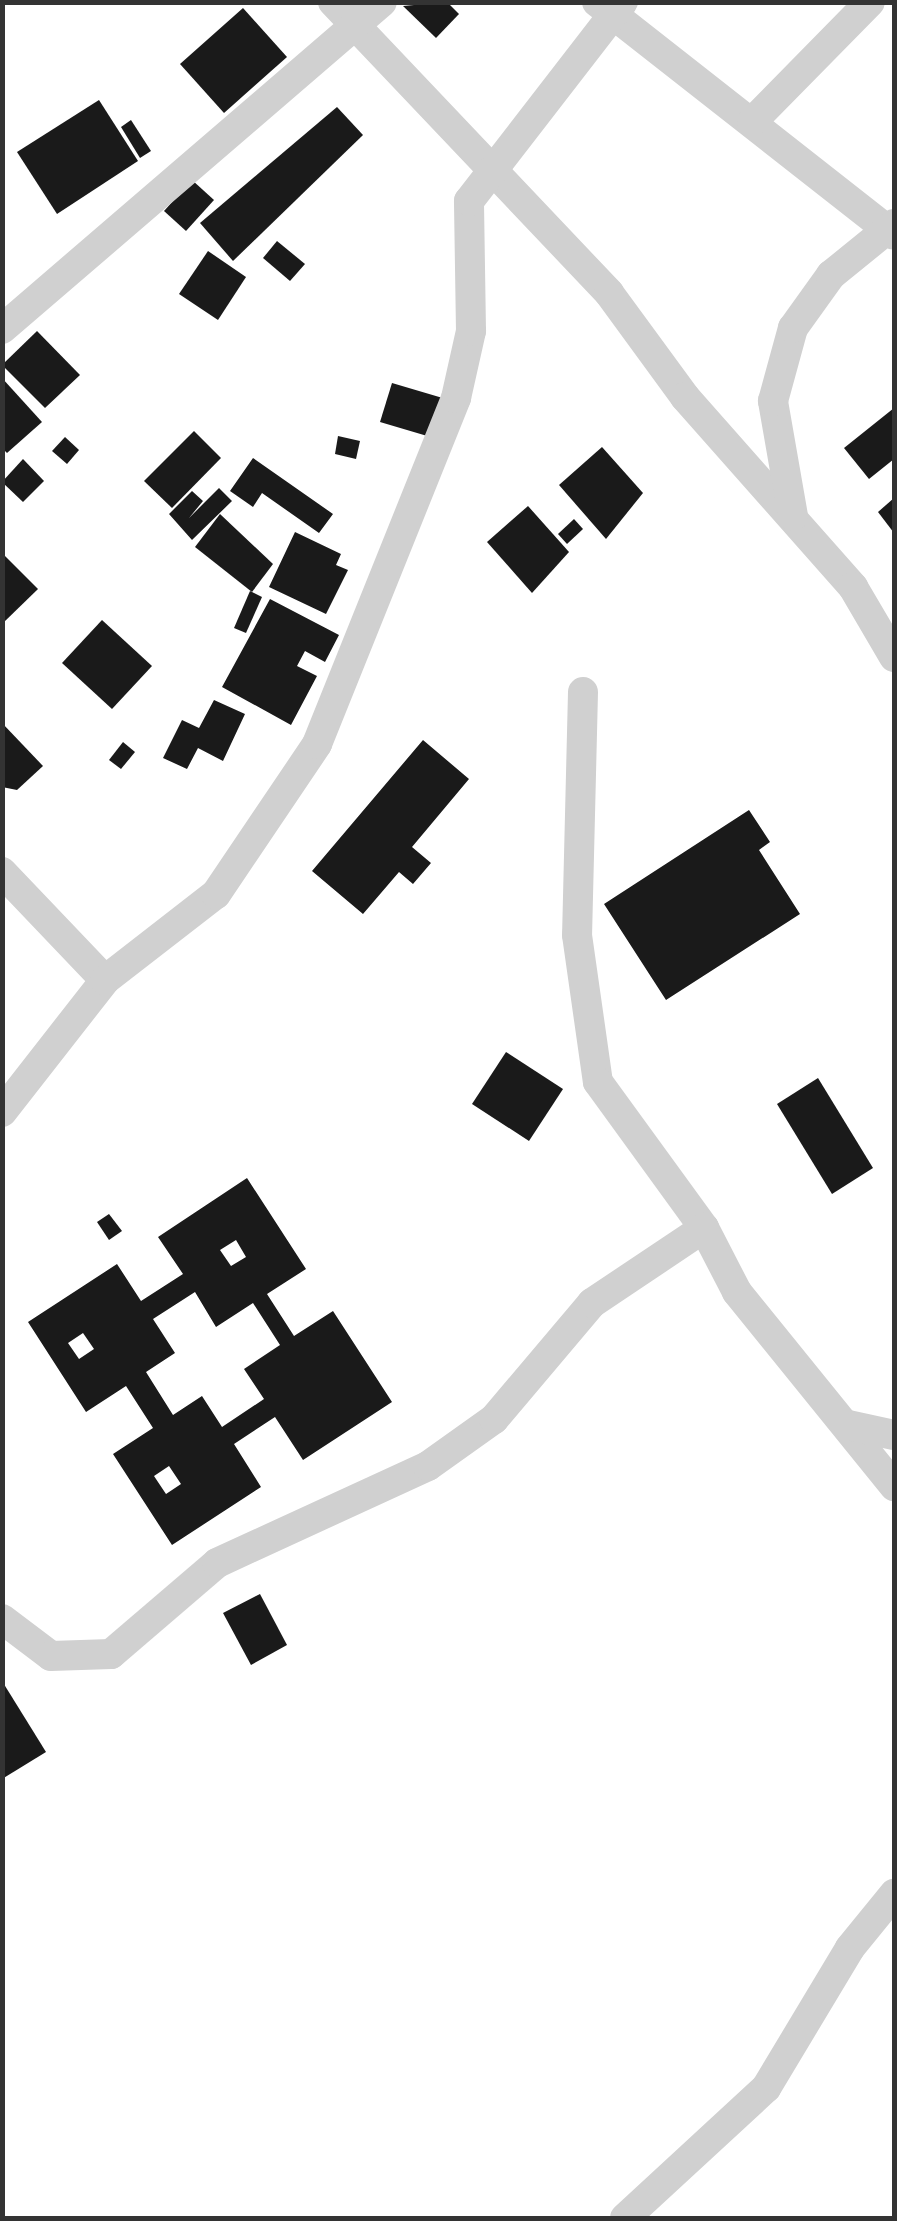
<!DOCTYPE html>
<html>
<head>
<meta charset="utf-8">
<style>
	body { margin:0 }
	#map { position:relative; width:897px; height:2221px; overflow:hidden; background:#fff; font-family:Ubuntu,sans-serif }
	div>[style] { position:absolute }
	.building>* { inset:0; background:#1a1a1a }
	.minor>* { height:30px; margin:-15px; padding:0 15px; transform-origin:15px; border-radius:15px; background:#d0d0d0 }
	span { translate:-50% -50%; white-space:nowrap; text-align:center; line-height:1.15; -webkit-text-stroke:10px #fff; paint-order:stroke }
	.frame { position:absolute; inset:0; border:5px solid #333; pointer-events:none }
</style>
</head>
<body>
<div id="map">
	<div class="building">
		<div style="clip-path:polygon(447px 2px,459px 14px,436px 38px,403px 6px)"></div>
		<div style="clip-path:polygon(243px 8px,287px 57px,224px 113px,180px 64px)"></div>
		<div style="clip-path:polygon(99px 100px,138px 161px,57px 214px,17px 152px)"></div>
		<div style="clip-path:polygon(337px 107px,363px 135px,233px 261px,200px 223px)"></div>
		<div style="clip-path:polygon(131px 120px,151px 151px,140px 158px,121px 127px)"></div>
		<div style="clip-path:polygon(192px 180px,214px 200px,186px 231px,164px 211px)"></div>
		<div style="clip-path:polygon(277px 241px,305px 264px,290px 281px,263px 258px)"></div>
		<div style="clip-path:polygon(208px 251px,246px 277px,218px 320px,179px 294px)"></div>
		<div style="clip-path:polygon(37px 331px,80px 375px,45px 408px,2px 365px)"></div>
		<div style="clip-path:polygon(2px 378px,42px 422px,7px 453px,2px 448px)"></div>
		<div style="clip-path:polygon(392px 383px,446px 399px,434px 438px,380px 422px)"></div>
		<div style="clip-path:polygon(894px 408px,894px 459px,869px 479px,844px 448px)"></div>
		<div style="clip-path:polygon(194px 431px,221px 458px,172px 508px,144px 481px)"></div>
		<div style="clip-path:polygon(338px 436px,360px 441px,356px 459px,335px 454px)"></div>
		<div style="clip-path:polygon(65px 437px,79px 450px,67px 464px,52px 451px)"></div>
		<div style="clip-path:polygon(602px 447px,643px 493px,606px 539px,559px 485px)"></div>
		<div style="clip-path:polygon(253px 458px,333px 514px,319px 533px,262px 493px,253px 507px,230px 491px)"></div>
		<div style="clip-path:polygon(23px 459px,44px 481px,23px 502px,2px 482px)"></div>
		<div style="clip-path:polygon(219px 488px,232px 501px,192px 540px,169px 514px,192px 491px,203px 501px,189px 518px)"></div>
		<div style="clip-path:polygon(894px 498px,894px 533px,878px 512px)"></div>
		<div style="clip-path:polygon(528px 506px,569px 552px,532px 593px,487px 542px)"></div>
		<div style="clip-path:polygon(220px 514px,273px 564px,252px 592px,195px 547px)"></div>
		<div style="clip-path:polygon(574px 519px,583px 529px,567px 544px,558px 534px)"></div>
		<div style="clip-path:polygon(295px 532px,341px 554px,336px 565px,348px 570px,326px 614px,269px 587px)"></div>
		<div style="clip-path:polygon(5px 556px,38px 589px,2px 624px,2px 559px)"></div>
		<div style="clip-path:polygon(250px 591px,262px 597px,246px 633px,234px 628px)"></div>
		<div style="clip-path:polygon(270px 599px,339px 635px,325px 662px,305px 651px,297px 666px,317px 676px,291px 725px,222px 687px)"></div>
		<div style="clip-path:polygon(102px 620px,152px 666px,112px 709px,62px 663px)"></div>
		<div style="clip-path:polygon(214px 700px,245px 714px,223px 761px,198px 748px,187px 769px,163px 758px,182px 720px,199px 728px)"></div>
		<div style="clip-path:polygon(2px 723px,43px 766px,17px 790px,2px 787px)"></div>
		<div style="clip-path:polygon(423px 740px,469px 779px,412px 847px,431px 863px,413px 884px,399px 872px,363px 914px,312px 871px)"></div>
		<div style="clip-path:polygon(123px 742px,135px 752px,121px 769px,109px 760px)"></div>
		<div style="clip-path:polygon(749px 810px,770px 842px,759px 850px,800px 914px,666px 1000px,604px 904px)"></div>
		<div style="clip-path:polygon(506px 1052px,563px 1089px,529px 1141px,472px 1104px)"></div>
		<div style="clip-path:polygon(818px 1078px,873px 1168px,832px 1194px,777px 1104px)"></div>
		<div style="clip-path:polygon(evenodd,247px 1178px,306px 1269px,267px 1294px,294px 1336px,333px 1311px,392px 1402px,303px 1460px,275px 1417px,234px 1444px,261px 1487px,172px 1545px,113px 1454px,153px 1428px,126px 1386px,86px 1412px,28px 1322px,117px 1264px,141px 1301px,183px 1274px,158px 1237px,247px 1178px,236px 1240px,246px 1257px,231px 1266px,220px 1250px,236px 1240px,247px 1178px,195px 1292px,216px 1327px,253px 1303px,280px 1345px,244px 1369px,264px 1399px,222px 1427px,202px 1396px,173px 1415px,146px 1372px,175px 1353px,153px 1319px,195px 1292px,247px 1178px,83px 1333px,94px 1349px,79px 1359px,68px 1343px,83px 1333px,247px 1178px,169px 1466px,181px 1484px,166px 1494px,154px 1476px,169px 1466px)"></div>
		<div style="clip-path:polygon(109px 1214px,122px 1231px,109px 1240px,97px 1222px)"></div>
		<div style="clip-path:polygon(260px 1594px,287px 1645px,251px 1665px,223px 1613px)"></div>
		<div style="clip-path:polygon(2px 1681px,46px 1752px,2px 1779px)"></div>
	</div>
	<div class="minor">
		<div style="left:333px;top:2px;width:401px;rotate:46.5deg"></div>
		<div style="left:609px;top:293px;width:129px;rotate:53.8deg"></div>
		<div style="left:685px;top:397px;width:254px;rotate:48.5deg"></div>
		<div style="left:853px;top:587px;width:81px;rotate:59.6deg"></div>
		<div style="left:597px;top:2px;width:377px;rotate:38.1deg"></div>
		<div style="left:752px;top:122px;width:168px;rotate:-45.5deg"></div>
		<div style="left:2px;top:329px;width:501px;rotate:-40.71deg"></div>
		<div style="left:793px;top:516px;width:117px;rotate:-99.9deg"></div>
		<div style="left:773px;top:401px;width:76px;rotate:-74.7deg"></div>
		<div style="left:793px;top:328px;width:65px;rotate:-54.4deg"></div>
		<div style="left:831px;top:275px;width:81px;rotate:-39deg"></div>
		<div style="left:583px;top:692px;width:243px;rotate:91.4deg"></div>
		<div style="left:577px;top:935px;width:148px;rotate:81.9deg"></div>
		<div style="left:598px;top:1082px;width:180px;rotate:54deg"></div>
		<div style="left:704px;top:1228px;width:72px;rotate:62.7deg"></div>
		<div style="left:737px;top:1292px;width:250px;rotate:51deg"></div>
		<div style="left:2px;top:872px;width:149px;rotate:46.4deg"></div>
		<div style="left:2px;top:1112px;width:167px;rotate:-52deg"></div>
		<div style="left:105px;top:980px;width:140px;rotate:-37.8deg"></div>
		<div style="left:216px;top:894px;width:181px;rotate:-56deg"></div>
		<div style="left:317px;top:744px;width:373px;rotate:-68.1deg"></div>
		<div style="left:456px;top:398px;width:69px;rotate:-77.4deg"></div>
		<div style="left:471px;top:331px;width:130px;rotate:-90.9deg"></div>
		<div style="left:469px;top:201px;width:252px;rotate:-52.3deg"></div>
		<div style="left:848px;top:1425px;width:47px;rotate:12.3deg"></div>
		<div style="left:2px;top:1619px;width:61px;rotate:37.1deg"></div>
		<div style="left:51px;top:1656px;width:60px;rotate:-1.9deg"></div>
		<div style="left:111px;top:1654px;width:140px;rotate:-40.6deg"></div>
		<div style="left:217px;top:1563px;width:232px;rotate:-24.7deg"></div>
		<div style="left:428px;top:1466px;width:81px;rotate:-35.5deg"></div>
		<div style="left:494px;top:1419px;width:152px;rotate:-49.8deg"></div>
		<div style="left:592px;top:1303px;width:135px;rotate:-33.8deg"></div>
		<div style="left:625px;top:2218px;width:192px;rotate:-42.7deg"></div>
		<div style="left:766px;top:2088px;width:163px;rotate:-59deg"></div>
		<div style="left:850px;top:1948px;width:70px;rotate:-50.8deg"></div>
	</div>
	<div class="frame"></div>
</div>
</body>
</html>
